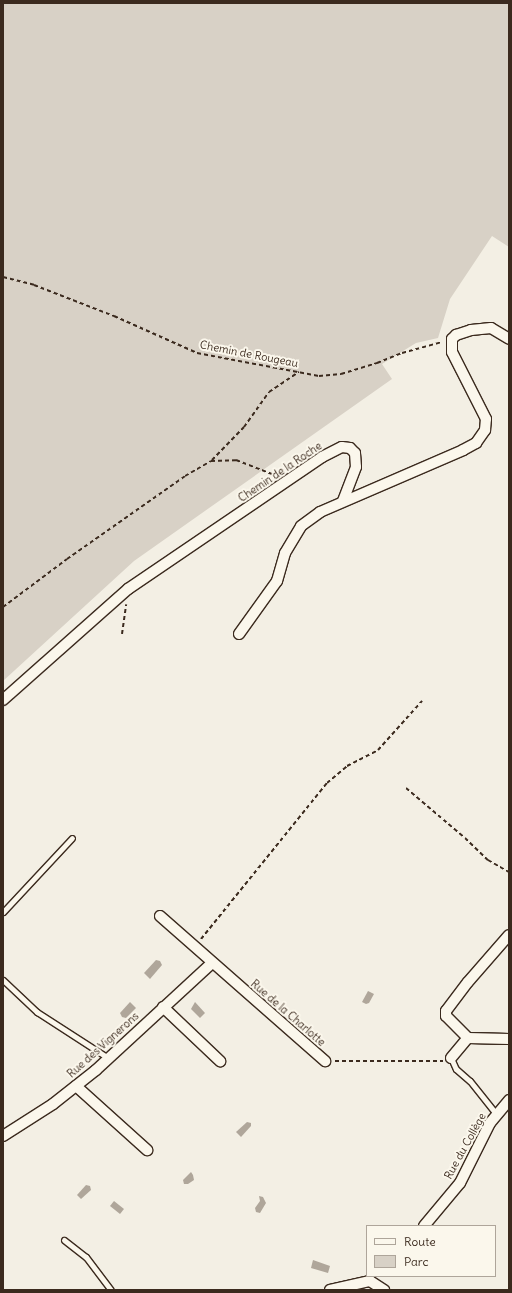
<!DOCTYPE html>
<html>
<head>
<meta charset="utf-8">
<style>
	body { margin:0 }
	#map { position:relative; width:512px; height:1293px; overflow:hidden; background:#f3efe4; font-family:Delius,sans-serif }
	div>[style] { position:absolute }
	.green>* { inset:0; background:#d8d1c6 }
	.water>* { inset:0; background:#afa69a }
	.path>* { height:2px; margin-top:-1px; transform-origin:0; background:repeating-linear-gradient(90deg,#3b2a1e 0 4px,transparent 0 7px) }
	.roads { filter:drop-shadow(1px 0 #3b2a1e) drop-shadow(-1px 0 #3b2a1e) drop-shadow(0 1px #3b2a1e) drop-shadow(0 -1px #3b2a1e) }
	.lane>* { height:5px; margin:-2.5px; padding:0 2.5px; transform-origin:2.5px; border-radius:2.5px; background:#fbf7ec }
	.street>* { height:10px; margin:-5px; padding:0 5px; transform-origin:5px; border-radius:5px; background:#fbf7ec }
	span { translate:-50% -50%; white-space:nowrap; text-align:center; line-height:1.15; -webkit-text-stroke:4px #fbf7ec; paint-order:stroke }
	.street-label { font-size:11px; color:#3b2a1e }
	.frame { position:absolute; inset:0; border:4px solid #3b2a1e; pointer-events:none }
	.legend { position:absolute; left:366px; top:1225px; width:130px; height:52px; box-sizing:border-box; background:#fbf7ec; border:1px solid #aea59a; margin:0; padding:5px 7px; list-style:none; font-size:12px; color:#3b2a1e }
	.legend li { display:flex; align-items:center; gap:8px; height:20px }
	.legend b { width:20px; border:1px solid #aea59a }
</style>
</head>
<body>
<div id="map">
	<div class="green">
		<div style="clip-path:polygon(3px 3px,509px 3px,509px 247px,492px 236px,450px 299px,438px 338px,416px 343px,382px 364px,392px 379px,134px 561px,3px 681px)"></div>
	</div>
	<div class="water">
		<div style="clip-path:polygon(156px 960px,160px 961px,162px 965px,150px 979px,144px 973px)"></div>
		<div style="clip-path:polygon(368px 991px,374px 994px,369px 1003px,366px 1004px,362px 1002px)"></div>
		<div style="clip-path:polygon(130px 1002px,136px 1008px,126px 1018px,122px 1017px,120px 1013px)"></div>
		<div style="clip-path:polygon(195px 1002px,205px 1013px,200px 1018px,191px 1009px)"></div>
		<div style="clip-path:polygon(247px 1122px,251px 1123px,251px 1126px,241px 1137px,236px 1132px)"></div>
		<div style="clip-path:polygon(191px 1172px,193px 1175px,194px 1180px,188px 1184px,184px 1184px,183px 1180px)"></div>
		<div style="clip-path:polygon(86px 1185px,90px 1186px,91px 1190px,81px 1199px,77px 1195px)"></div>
		<div style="clip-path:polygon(259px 1196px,263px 1197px,266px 1203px,260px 1213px,256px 1212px,255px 1208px,260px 1201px)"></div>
		<div style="clip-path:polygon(114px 1201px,124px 1209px,120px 1214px,110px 1206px)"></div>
		<div style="clip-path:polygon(313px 1260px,330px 1266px,328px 1273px,311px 1268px)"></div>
	</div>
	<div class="path">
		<div style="left:3px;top:277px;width:32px;rotate:14deg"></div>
		<div style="left:34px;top:285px;width:86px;rotate:21.2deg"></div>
		<div style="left:114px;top:316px;width:91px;rotate:24deg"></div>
		<div style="left:197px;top:353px;width:124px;rotate:10.7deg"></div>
		<div style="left:319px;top:376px;width:22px;rotate:-5deg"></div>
		<div style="left:341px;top:374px;width:38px;rotate:-17deg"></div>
		<div style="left:377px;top:363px;width:27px;rotate:-22deg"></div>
		<div style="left:402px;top:353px;width:41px;rotate:-15.4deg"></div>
		<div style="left:212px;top:460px;width:46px;rotate:-45.9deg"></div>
		<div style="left:244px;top:427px;width:43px;rotate:-54.5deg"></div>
		<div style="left:269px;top:392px;width:36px;rotate:-34deg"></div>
		<div style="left:3px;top:607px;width:80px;rotate:-36.9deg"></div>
		<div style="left:67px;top:559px;width:144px;rotate:-35.1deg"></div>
		<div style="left:185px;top:476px;width:30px;rotate:-30deg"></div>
		<div style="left:211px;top:461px;width:25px;rotate:-2deg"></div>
		<div style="left:236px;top:460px;width:44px;rotate:21.3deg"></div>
		<div style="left:122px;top:634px;width:30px;rotate:-82deg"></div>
		<div style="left:406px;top:788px;width:77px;rotate:40.3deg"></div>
		<div style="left:465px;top:838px;width:32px;rotate:44deg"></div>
		<div style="left:488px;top:860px;width:24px;rotate:30deg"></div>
		<div style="left:201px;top:939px;width:201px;rotate:-51.1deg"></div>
		<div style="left:327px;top:783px;width:26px;rotate:-40deg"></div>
		<div style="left:347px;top:766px;width:35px;rotate:-27deg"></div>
		<div style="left:378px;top:750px;width:66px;rotate:-48.1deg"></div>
		<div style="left:335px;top:1061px;width:108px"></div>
	</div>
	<div class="roads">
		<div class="lane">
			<div style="left:3px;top:912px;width:101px;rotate:-47deg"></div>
			<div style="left:3px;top:980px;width:47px;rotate:43.3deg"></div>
			<div style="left:37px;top:1012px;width:85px;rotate:32.9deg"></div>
			<div style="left:451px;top:1058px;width:12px;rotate:66deg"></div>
			<div style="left:456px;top:1069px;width:18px;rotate:41deg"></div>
			<div style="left:470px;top:1081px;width:43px;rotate:51.5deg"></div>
			<div style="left:64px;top:1240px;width:28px;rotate:38deg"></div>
			<div style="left:86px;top:1257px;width:41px;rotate:52.9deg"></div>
		</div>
		<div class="street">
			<div style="left:239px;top:634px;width:65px;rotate:-54.4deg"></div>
			<div style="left:277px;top:581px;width:29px;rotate:-74deg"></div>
			<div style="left:285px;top:553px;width:31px;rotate:-59deg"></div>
			<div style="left:301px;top:526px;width:24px;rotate:-36deg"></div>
			<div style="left:320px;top:512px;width:156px;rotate:-23.4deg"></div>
			<div style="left:463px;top:450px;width:15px;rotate:-28deg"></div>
			<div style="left:476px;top:443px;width:16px;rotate:-55deg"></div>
			<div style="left:485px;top:430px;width:11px;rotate:-85deg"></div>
			<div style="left:486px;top:419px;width:75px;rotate:-116.9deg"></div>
			<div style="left:452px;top:352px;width:13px;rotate:-90deg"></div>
			<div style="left:452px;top:339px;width:6px;rotate:-45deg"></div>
			<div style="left:456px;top:335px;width:16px;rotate:-18deg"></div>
			<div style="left:471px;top:330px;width:20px;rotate:-6deg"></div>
			<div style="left:491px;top:328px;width:21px;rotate:31deg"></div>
			<div style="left:3px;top:700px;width:167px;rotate:-41.6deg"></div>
			<div style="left:128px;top:589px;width:235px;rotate:-34.2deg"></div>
			<div style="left:322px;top:457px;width:22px;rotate:-27deg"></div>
			<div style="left:342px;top:447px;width:8px;rotate:7deg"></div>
			<div style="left:350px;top:448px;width:7px;rotate:45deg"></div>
			<div style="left:355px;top:453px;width:14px;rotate:86deg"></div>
			<div style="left:356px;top:467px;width:36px;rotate:111deg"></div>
			<div style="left:160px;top:916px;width:220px;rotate:41.3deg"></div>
			<div style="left:163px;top:1007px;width:79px;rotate:43.5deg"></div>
			<div style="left:468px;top:1038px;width:31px;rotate:-135deg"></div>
			<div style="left:446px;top:1016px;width:5px;rotate:-90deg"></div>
			<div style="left:446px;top:1011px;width:36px;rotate:-53deg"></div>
			<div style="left:468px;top:982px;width:62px;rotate:-48.9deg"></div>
			<div style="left:468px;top:1038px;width:41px;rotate:1.4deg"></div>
			<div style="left:451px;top:1058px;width:26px;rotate:-50deg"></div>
			<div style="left:76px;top:1086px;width:96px;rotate:42deg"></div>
			<div style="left:3px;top:1136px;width:59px;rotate:-32.6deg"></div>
			<div style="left:53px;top:1104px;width:55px;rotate:-38.3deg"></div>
			<div style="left:96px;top:1070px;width:158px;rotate:-42.7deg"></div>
			<div style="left:424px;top:1226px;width:56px;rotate:-50.1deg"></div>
			<div style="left:460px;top:1183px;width:67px;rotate:-63.4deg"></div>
			<div style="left:490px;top:1123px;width:30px;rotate:-50deg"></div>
			<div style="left:370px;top:1281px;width:17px;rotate:33deg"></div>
			<div style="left:330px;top:1290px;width:41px;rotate:-12.7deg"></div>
		</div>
	</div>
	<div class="street-label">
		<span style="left:249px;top:354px;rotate:11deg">Chemin de Rougeau</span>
		<span style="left:280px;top:472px;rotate:-34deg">Chemin de la Roche</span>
		<span style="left:288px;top:1013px;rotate:41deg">Rue de la Charlotte</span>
		<span style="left:103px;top:1045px;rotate:-42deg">Rue des Vignerons</span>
		<span style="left:465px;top:1146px;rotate:-61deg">Rue du Collège</span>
	</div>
	<div class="frame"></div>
	<ul class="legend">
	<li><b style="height:5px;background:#fbf7ec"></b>Route</li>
	<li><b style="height:11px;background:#d8d1c6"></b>Parc</li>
	</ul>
</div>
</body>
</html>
